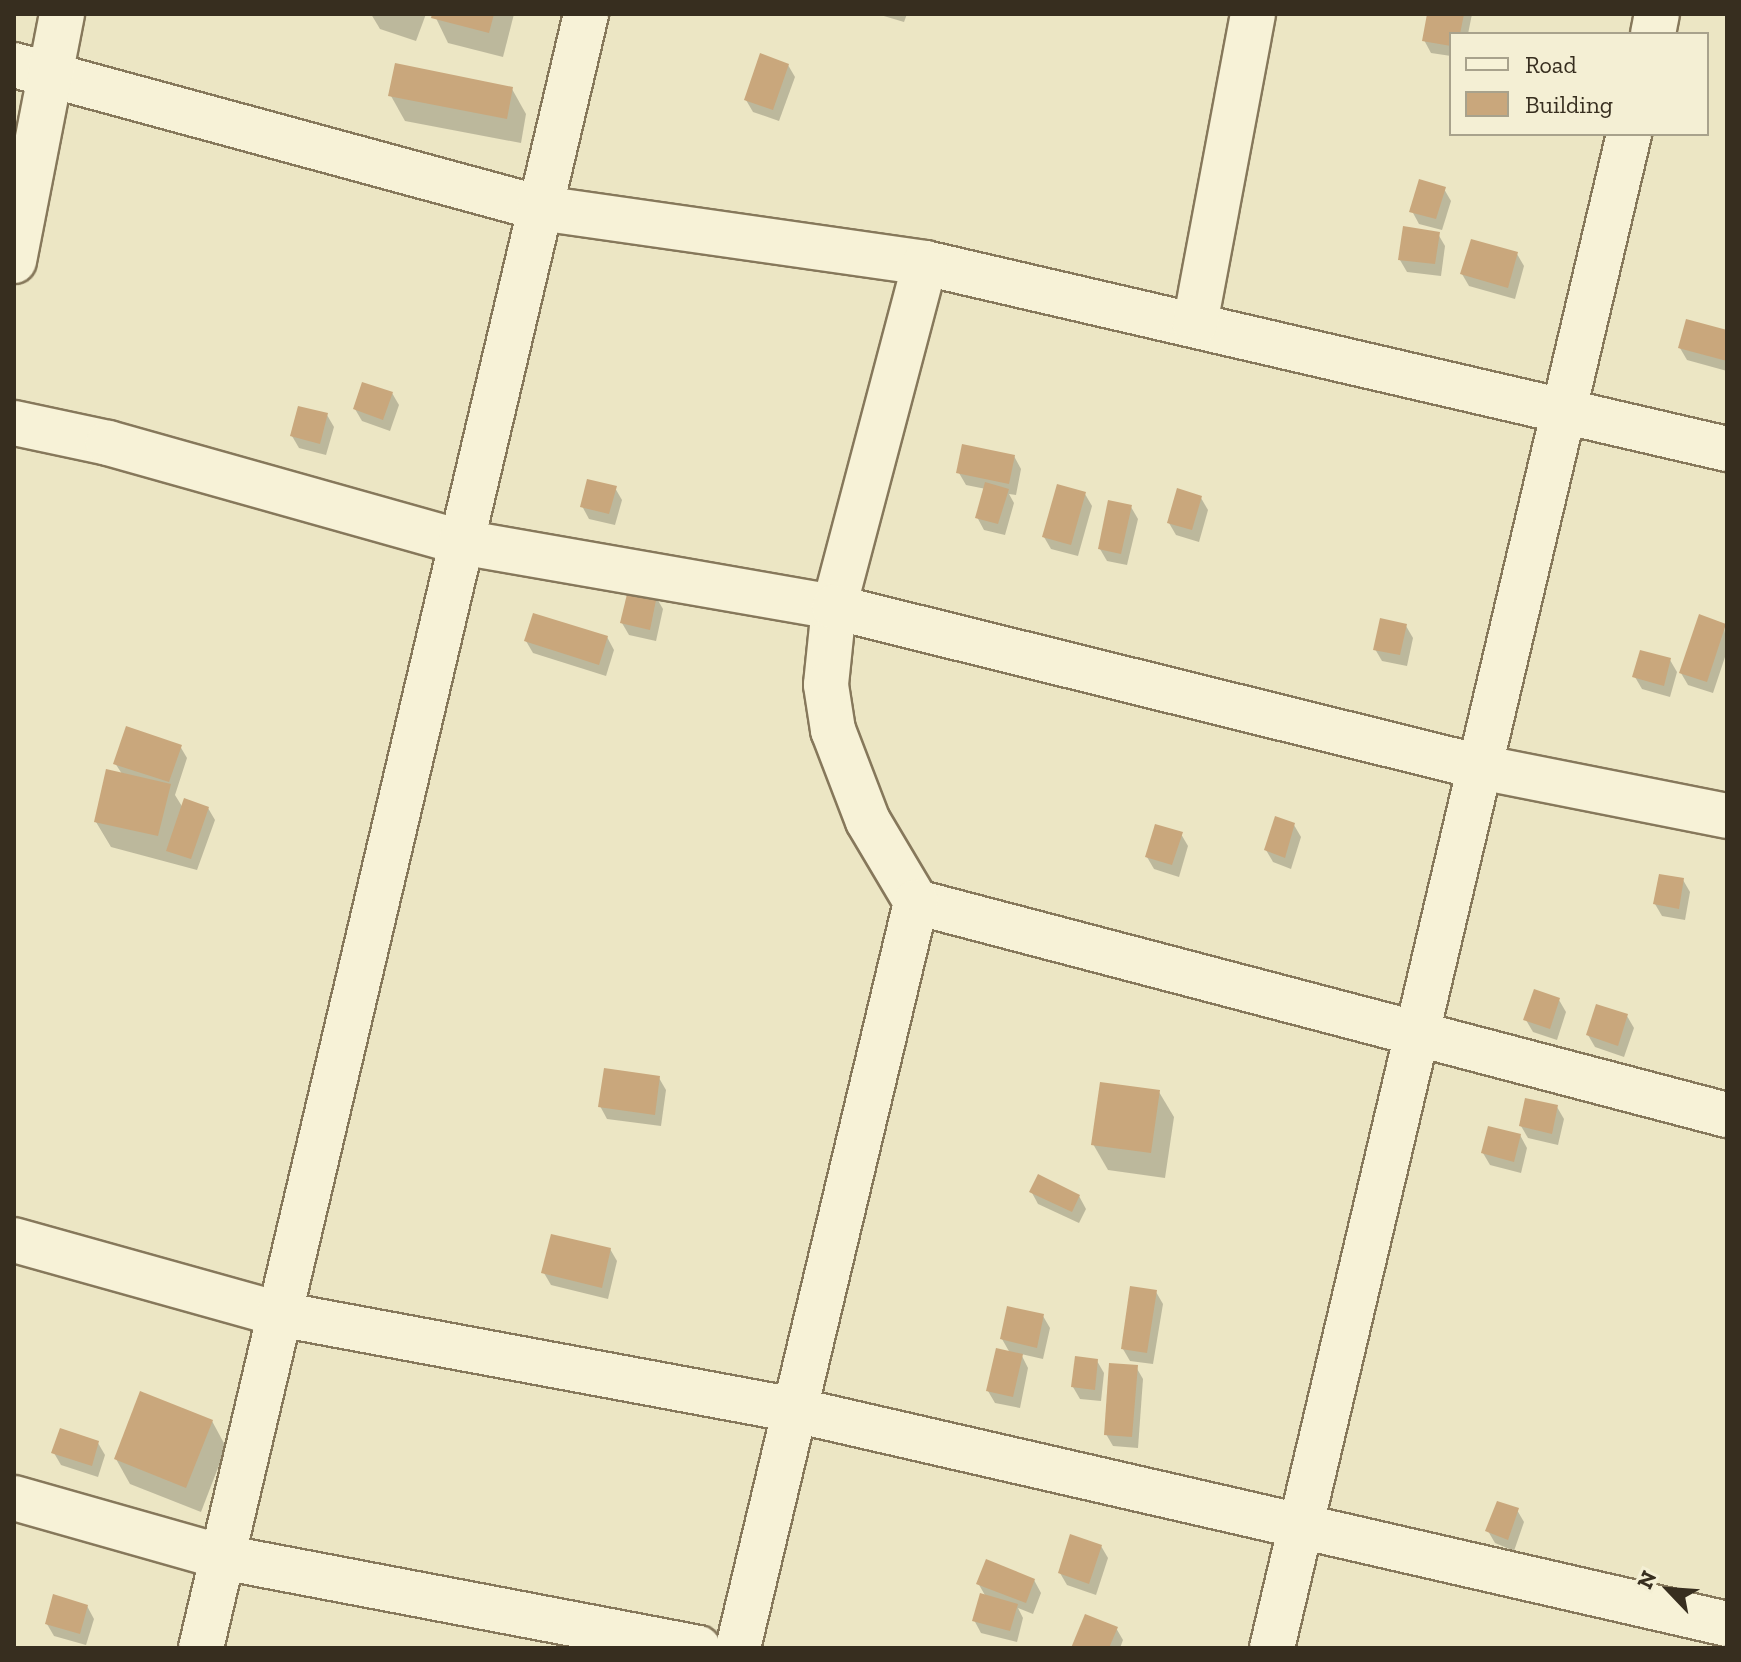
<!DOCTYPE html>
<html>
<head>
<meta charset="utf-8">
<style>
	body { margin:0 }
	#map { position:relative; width:1741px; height:1662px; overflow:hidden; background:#ece6c4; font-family:"Zilla Slab",serif }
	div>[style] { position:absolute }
	.shadow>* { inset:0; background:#0003 }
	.building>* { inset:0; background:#c9a77c }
	.roads { filter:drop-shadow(2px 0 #86785b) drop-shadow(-2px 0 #86785b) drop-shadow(0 2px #86785b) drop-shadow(0 -2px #86785b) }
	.minor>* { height:44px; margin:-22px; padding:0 22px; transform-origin:22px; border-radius:22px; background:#f7f2d7 }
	span { translate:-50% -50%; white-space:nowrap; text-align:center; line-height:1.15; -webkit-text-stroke:7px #f4efd4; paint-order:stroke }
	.frame { position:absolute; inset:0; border:16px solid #372e1f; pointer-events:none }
	.legend { position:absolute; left:1449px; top:32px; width:260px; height:104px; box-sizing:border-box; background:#f4efd4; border:2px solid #a8a28c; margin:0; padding:10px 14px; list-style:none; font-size:24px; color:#372e1f }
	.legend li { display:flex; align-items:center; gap:16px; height:40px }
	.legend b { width:40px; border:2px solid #a8a28c }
	.north { position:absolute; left:1629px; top:1550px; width:80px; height:80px; -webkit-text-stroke:6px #f4efd4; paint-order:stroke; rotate:295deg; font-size:22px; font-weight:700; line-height:32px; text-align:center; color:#372e1f }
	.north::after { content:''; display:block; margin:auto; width:28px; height:36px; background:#372e1f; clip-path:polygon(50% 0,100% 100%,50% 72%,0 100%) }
</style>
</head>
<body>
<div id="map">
	<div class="shadow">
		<div style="clip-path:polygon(371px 14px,426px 14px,416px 41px,380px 29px)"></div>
		<div style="clip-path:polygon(434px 14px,514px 14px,503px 57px,448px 43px)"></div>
		<div style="clip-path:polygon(877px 14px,907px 14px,904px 22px)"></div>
		<div style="clip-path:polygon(1429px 14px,1472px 14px,1468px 34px,1451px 34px,1451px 56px,1431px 53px,1424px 40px)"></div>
		<div style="clip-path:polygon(788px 65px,795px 77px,779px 121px,753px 112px,746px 100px)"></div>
		<div style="clip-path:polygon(512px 89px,526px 114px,521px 143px,405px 121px,391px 96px)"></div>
		<div style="clip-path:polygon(1444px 189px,1451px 201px,1442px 230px,1419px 224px,1412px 211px)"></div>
		<div style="clip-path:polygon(1438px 234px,1445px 246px,1441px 276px,1407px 272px,1400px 260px)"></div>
		<div style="clip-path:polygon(1517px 254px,1524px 266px,1515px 299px,1469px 286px,1462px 274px)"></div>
		<div style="clip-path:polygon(1727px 332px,1727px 371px,1687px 360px,1680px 348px)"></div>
		<div style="clip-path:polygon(392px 393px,399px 405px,390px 431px,362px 421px,355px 409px)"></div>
		<div style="clip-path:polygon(327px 415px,334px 427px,326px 455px,299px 448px,292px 436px)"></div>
		<div style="clip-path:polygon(1014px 456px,1021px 469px,1016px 495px,1009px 494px,1014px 503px,1005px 535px,984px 530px,977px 517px,986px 489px,966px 485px,959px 473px)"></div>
		<div style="clip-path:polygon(615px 488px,622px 500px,615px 525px,589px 519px,582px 506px)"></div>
		<div style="clip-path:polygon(1085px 494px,1092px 506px,1078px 556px,1051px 549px,1044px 537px)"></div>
		<div style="clip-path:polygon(1201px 498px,1208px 510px,1199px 542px,1176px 535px,1169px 523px)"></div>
		<div style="clip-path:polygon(1131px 507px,1138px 519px,1127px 565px,1107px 561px,1100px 549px)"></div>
		<div style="clip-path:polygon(656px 597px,663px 609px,656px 641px,629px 635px,622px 623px)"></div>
		<div style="clip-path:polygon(1724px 625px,1727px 651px,1713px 693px,1688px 685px,1681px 673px)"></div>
		<div style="clip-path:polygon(1406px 626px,1413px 638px,1407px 666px,1382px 661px,1375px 649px)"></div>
		<div style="clip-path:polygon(607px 637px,614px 650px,606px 676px,533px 653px,526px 641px)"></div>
		<div style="clip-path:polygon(1670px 660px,1677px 672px,1670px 697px,1642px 689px,1635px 677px)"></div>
		<div style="clip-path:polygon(180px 746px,187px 758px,175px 795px,183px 808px,208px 808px,215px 820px,197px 870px,111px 847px,96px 822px,122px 774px,115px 763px)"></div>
		<div style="clip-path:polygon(1294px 825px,1301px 837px,1291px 869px,1273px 862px,1266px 850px)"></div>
		<div style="clip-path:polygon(1181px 834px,1188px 846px,1179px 877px,1154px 869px,1147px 857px)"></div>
		<div style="clip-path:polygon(1683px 880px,1690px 892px,1685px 920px,1662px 916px,1655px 904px)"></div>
		<div style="clip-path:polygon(1559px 1000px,1566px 1012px,1557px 1040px,1533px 1032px,1526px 1020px)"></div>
		<div style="clip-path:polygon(1627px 1016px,1634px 1028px,1624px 1057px,1595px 1047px,1588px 1035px)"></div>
		<div style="clip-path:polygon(659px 1078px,666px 1090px,661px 1126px,607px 1119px,600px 1106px)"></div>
		<div style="clip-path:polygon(1159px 1092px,1174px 1117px,1165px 1178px,1108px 1170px,1093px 1144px)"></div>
		<div style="clip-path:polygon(1557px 1107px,1564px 1119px,1558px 1145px,1528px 1138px,1521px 1126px)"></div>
		<div style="clip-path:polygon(1520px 1135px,1527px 1148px,1521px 1173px,1490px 1165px,1483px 1153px)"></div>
		<div style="clip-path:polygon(1031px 1191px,1079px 1196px,1086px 1209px,1079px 1223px,1038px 1204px)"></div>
		<div style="clip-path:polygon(610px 1249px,617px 1261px,608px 1299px,551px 1285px,544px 1273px)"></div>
		<div style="clip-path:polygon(1156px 1292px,1163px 1304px,1153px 1364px,1130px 1361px,1123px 1349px)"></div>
		<div style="clip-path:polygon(1043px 1316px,1050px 1328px,1043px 1359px,1021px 1354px,1028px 1368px,1020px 1408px,995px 1403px,988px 1391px,1010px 1353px,1002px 1339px)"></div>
		<div style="clip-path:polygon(1097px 1361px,1104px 1373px,1101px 1401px,1080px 1399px,1073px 1387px)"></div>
		<div style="clip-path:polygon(1136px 1367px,1143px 1379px,1138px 1448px,1113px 1446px,1106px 1434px)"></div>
		<div style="clip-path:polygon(212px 1421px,226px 1447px,201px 1512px,130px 1484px,116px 1459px)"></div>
		<div style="clip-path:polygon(98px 1443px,105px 1455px,98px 1477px,61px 1465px,54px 1453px)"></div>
		<div style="clip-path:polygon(1517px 1510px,1524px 1522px,1514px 1551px,1495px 1543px,1488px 1531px)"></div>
		<div style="clip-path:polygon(1101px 1546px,1108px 1558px,1096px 1595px,1067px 1585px,1060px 1573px)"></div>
		<div style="clip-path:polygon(1034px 1580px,1041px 1593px,1033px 1614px,1018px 1608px,1023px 1618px,1017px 1642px,981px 1633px,974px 1620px,986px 1597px,978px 1583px)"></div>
		<div style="clip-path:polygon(87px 1606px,94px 1619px,86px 1645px,54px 1636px,47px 1624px)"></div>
		<div style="clip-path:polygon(1116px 1628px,1123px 1640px,1120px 1648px,1074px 1648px)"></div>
	</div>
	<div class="building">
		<div style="clip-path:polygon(432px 14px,494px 14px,489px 33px,431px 18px)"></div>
		<div style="clip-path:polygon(1427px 14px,1464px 14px,1460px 34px,1451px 34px,1451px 46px,1422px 41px)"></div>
		<div style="clip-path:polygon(760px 53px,789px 64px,773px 110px,744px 100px)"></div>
		<div style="clip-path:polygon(395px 63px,513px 87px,507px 119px,388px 96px)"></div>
		<div style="clip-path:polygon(1419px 179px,1446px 187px,1436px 219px,1409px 212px)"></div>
		<div style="clip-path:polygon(1403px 226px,1440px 232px,1435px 264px,1398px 260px)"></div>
		<div style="clip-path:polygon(1471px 239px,1518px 252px,1508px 288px,1460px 274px)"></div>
		<div style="clip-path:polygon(1686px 319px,1727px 330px,1727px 361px,1678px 348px)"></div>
		<div style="clip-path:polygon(362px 382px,393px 392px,383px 420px,353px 409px)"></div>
		<div style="clip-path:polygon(298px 406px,328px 413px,320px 444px,290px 436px)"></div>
		<div style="clip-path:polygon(962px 444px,1015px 455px,1009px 484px,956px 473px)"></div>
		<div style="clip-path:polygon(587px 479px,617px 486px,609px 514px,580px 507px)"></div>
		<div style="clip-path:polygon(985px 482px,1009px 489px,998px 524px,975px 518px)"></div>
		<div style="clip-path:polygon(1057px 484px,1086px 492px,1071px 545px,1042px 537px)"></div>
		<div style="clip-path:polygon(1177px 488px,1202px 496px,1192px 530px,1167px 523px)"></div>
		<div style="clip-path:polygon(1108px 500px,1132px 505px,1121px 554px,1098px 549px)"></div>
		<div style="clip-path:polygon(628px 590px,657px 595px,650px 630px,620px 623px)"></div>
		<div style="clip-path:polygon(533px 613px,608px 636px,599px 665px,524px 641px)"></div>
		<div style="clip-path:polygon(1699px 614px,1726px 624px,1707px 682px,1679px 673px)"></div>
		<div style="clip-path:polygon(1380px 618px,1407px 624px,1400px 655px,1373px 650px)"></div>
		<div style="clip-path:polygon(1640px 650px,1671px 658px,1664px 686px,1632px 677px)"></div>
		<div style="clip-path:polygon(126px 726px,182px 745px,169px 782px,113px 764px)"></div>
		<div style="clip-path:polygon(106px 769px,171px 784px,158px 836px,94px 822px)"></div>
		<div style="clip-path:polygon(184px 798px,209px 807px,191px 859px,166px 851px)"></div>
		<div style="clip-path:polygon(1275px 816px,1295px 823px,1285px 858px,1264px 850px)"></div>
		<div style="clip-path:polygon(1155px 824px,1183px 832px,1172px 865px,1145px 857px)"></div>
		<div style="clip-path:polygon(1659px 874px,1684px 878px,1679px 909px,1653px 904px)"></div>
		<div style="clip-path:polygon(1534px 989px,1560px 998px,1550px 1029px,1523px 1020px)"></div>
		<div style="clip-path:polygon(1596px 1004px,1628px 1014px,1618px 1046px,1586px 1035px)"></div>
		<div style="clip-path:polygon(604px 1068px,660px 1076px,655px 1115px,598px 1107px)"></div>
		<div style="clip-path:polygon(1100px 1082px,1160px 1090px,1151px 1153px,1091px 1145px)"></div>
		<div style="clip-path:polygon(1525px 1098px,1558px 1105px,1552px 1134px,1519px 1126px)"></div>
		<div style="clip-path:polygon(1488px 1126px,1521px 1134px,1514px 1162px,1481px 1153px)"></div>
		<div style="clip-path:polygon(1038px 1174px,1080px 1195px,1072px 1212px,1029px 1192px)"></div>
		<div style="clip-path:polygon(551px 1234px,611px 1248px,602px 1288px,541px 1273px)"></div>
		<div style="clip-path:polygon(1130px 1286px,1157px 1290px,1147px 1353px,1121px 1349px)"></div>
		<div style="clip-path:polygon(1007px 1306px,1044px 1314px,1037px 1348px,1000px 1339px)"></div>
		<div style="clip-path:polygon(996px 1348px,1023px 1354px,1013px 1397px,986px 1391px)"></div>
		<div style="clip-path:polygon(1075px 1356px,1098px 1359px,1095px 1390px,1071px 1387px)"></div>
		<div style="clip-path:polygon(1109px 1363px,1138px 1365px,1132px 1437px,1104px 1435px)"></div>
		<div style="clip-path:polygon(140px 1391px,213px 1420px,186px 1488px,114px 1459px)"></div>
		<div style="clip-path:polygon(60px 1428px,99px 1441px,92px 1466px,51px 1453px)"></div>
		<div style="clip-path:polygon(1497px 1501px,1519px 1508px,1508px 1540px,1485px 1531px)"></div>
		<div style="clip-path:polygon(1070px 1534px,1102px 1545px,1089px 1584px,1058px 1573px)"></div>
		<div style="clip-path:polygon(986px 1559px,1035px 1579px,1026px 1603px,976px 1584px)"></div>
		<div style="clip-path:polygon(980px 1593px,1018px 1604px,1010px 1631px,972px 1621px)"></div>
		<div style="clip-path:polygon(53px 1594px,88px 1605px,80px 1634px,45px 1624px)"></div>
		<div style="clip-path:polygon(1085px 1614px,1118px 1627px,1109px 1648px,1071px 1648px)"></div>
	</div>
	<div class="roads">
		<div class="minor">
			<div style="left:1653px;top:34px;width:20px;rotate:-79deg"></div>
			<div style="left:14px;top:65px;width:545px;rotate:15.21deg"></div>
			<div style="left:540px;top:208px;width:389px;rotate:8.1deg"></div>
			<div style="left:925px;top:263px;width:823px;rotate:13.06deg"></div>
			<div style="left:14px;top:261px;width:252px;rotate:-79deg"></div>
			<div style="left:925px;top:263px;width:356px;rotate:104.8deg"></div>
			<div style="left:834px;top:607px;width:78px;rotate:95.9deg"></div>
			<div style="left:826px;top:685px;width:46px;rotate:81.2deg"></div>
			<div style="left:833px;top:730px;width:97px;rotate:69deg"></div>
			<div style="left:868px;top:821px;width:94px;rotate:59.3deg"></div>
			<div style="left:916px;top:902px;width:839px;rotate:14.72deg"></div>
			<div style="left:1195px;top:324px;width:315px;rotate:-79.4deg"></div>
			<div style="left:14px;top:423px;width:96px;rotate:12deg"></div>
			<div style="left:108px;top:443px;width:367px;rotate:15.7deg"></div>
			<div style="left:461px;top:542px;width:379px;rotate:9.9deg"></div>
			<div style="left:834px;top:607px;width:666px;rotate:13.91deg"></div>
			<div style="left:1480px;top:767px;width:252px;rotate:11.2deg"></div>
			<div style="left:14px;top:1240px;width:275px;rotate:15.6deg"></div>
			<div style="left:279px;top:1314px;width:525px;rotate:10.54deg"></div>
			<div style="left:795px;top:1410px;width:956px;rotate:12.93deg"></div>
			<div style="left:14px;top:1498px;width:216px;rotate:15.8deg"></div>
			<div style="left:222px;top:1557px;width:485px;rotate:10.8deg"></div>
			<div style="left:201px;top:1648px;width:1679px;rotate:-76.74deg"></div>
			<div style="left:738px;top:1648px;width:767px;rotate:-76.58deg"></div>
			<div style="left:1272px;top:1648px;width:1556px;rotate:-76.73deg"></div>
		</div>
	</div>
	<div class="frame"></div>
	<ul class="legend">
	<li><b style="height:10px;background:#f7f2d7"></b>Road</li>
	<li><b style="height:22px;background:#c9a77c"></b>Building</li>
	</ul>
	<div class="north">N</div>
</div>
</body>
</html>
